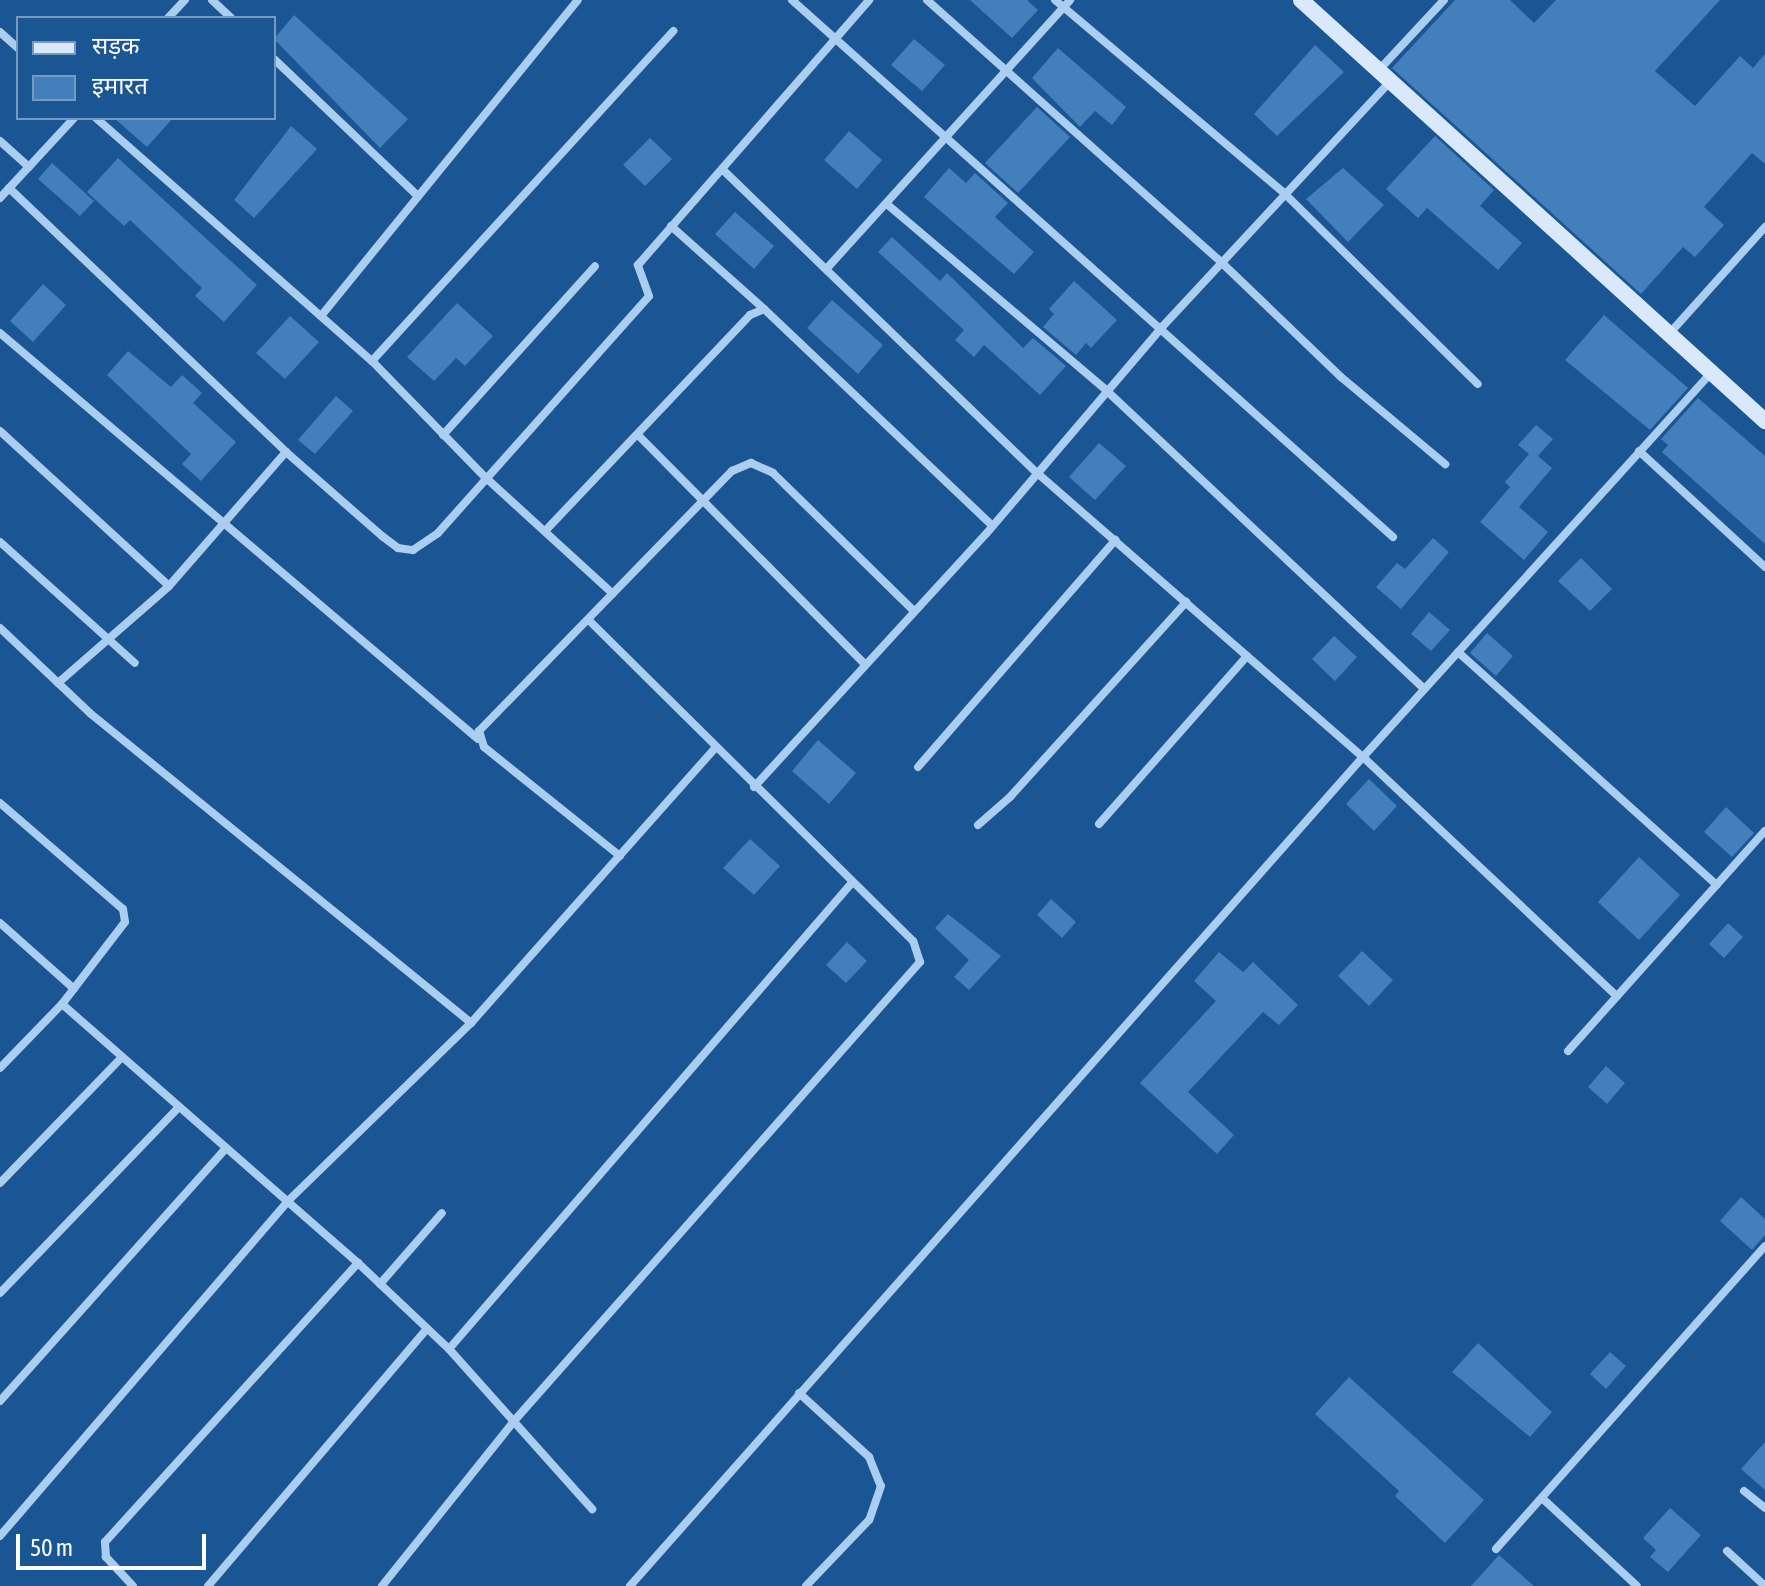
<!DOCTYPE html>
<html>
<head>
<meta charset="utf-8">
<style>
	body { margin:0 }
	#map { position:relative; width:1765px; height:1586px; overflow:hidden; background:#1a5594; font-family:"Asap Condensed","Noto Sans Devanagari",sans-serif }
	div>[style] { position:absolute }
	.building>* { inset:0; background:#427fbb }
	.street>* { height:8px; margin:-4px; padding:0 4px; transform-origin:4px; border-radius:4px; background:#abcdf0 }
	.secondary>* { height:16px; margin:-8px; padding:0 8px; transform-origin:8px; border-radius:8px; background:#d9e9fb }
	span { translate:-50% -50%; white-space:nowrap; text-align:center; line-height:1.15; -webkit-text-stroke:7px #1a5594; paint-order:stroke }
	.legend { position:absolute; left:16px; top:16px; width:260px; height:104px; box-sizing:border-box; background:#1a5594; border:2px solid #7699bf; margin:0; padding:10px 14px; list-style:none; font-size:24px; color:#fff }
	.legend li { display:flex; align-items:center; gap:16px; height:40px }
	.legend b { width:40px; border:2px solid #7699bf }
	.scale { position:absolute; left:16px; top:1534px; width:190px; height:36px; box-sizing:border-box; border:4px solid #fff; border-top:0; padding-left:10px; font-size:24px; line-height:28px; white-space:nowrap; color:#fff; -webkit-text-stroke:6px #1a5594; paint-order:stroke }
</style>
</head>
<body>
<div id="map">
	<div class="building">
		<div style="clip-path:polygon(970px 0,1027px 0,1038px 10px,1012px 38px)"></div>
		<div style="clip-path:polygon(1455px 0,1510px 0,1534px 23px,1556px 0,1720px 0,1655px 71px,1695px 106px,1740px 56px,1753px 68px,1765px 54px,1765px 164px,1752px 153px,1704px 207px,1724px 225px,1695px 257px,1683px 247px,1641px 294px,1392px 68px)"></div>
		<div style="clip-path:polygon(294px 15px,408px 119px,380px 148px,274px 39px)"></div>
		<div style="clip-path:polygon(914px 39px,945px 65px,922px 91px,891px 65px)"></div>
		<div style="clip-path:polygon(1315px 45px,1344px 72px,1277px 136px,1254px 114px)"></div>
		<div style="clip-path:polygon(1058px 48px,1126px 107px,1112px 125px,1095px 111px,1080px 127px,1032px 78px)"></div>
		<div style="clip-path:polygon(1037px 107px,1070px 137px,1018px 193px,985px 163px)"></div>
		<div style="clip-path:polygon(114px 118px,173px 118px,147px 147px)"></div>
		<div style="clip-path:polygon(291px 126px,317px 149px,254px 218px,234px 200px)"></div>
		<div style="clip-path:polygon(849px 131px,882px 160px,857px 189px,824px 160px)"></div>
		<div style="clip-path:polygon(1435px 136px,1494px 190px,1480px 206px,1522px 243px,1498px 270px,1427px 208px,1418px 218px,1386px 189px)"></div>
		<div style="clip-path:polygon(650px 138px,672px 159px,645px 186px,623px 165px)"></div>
		<div style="clip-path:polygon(118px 158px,257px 285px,224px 322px,195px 296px,202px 288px,130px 220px,124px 226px,87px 192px)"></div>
		<div style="clip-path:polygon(52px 163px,94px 201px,80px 216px,38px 179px)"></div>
		<div style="clip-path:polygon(949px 168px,966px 183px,975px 173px,1008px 203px,995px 217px,1034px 252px,1014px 274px,924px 197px)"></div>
		<div style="clip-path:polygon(1343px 168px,1384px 205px,1348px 242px,1306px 199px)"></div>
		<div style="clip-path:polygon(735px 212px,774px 246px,754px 269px,715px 234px)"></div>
		<div style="clip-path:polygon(892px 237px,940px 281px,947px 273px,1023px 348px,1033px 338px,1066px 366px,1040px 395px,984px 345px,974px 357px,955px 340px,964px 330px,878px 252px)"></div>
		<div style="clip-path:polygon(1074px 281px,1117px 320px,1091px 348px,1086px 343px,1076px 355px,1043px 327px,1054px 314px,1049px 309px)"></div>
		<div style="clip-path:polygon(43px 284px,66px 305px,33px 342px,10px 321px)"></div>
		<div style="clip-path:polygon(832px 300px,883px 345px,858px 374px,807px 328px)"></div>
		<div style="clip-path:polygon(457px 303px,493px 336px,465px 366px,456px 358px,434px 381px,407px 357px)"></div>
		<div style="clip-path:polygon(1604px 315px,1688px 388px,1650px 430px,1565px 360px)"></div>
		<div style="clip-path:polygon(290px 316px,319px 342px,285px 379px,256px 353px)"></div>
		<div style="clip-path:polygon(128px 351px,171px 387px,182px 375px,202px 393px,193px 403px,236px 442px,201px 481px,182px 464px,191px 454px,107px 375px)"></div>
		<div style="clip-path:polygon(336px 396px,353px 411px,315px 454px,298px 440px)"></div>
		<div style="clip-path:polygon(1698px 398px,1765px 456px,1765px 544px,1662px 452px,1668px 445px,1661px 439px)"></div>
		<div style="clip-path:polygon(1536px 425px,1553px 439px,1538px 456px,1552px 468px,1519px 507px,1548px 532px,1524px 560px,1480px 522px,1510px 487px,1505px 482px,1529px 454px,1518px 445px)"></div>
		<div style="clip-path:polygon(1099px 443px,1126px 466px,1095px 500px,1069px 477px)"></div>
		<div style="clip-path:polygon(1433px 538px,1449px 552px,1401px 609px,1376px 587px,1397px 563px,1405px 569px)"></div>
		<div style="clip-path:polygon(1581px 558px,1612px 589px,1590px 611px,1558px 581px)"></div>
		<div style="clip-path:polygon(1429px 612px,1450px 630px,1431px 651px,1411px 634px)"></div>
		<div style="clip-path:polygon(1487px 633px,1513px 656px,1496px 676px,1470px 653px)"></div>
		<div style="clip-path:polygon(1334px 636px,1357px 657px,1335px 681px,1312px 659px)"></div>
		<div style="clip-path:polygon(818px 740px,856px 773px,829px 804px,792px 771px)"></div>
		<div style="clip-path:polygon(1369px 779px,1397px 806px,1374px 831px,1346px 804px)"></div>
		<div style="clip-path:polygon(1726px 807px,1754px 833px,1732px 857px,1704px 832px)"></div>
		<div style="clip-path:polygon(750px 839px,780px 866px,754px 895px,723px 868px)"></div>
		<div style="clip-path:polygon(1639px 857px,1680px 895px,1639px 940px,1598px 902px)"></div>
		<div style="clip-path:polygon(1051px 899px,1076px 922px,1062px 938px,1037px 915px)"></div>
		<div style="clip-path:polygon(948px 914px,1001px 956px,969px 990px,954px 977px,969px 960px,935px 928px)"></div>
		<div style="clip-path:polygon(1728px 923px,1743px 937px,1724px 958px,1709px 944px)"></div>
		<div style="clip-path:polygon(847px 942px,867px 961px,846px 983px,826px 965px)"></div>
		<div style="clip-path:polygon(1362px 951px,1393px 980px,1369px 1006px,1338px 976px)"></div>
		<div style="clip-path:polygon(1219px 952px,1243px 972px,1253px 962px,1298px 1005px,1279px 1025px,1263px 1012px,1188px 1092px,1234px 1135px,1217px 1154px,1140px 1083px,1216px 1001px,1194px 981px)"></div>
		<div style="clip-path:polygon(1606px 1066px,1625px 1083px,1607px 1104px,1588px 1087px)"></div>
		<div style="clip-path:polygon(1741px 1197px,1765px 1219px,1765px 1235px,1752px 1250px,1720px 1221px)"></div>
		<div style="clip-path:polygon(1478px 1343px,1552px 1412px,1530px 1437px,1452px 1372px)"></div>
		<div style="clip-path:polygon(1610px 1352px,1626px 1366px,1606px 1389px,1590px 1374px)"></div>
		<div style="clip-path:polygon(1349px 1377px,1484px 1500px,1445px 1543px,1395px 1496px,1399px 1491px,1315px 1414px)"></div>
		<div style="clip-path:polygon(1765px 1442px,1765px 1490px,1741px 1469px)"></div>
		<div style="clip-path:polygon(1670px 1508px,1701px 1535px,1668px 1572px,1650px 1557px,1656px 1550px,1643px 1538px)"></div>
		<div style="clip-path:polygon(1499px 1555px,1534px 1586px,1471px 1586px)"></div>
	</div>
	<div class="street">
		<div style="left:212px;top:0;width:26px;rotate:43deg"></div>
		<div style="left:792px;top:0;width:806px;rotate:41.78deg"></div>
		<div style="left:927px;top:0;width:394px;rotate:41.7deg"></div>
		<div style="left:1221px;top:262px;width:166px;rotate:43.8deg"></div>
		<div style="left:1341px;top:377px;width:136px;rotate:39.9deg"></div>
		<div style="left:1055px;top:0;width:299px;rotate:40.1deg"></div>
		<div style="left:1284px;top:193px;width:272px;rotate:44.6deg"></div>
		<div style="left:168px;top:18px;width:25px;rotate:-47deg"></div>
		<div style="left:0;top:32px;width:24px;rotate:42deg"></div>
		<div style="left:274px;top:59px;width:199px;rotate:43.6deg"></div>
		<div style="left:1378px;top:71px;width:97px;rotate:-47.1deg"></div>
		<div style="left:96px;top:118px;width:368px;rotate:41.4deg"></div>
		<div style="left:372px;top:361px;width:162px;rotate:45.8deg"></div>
		<div style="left:485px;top:477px;width:173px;rotate:42.4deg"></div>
		<div style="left:0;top:141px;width:39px;rotate:42deg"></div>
		<div style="left:722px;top:169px;width:436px;rotate:44deg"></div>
		<div style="left:1036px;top:472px;width:434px;rotate:41.1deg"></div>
		<div style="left:1363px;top:757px;width:349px;rotate:43.3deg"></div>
		<div style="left:9px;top:188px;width:383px;rotate:43.6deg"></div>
		<div style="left:286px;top:452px;width:128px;rotate:41.2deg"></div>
		<div style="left:382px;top:536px;width:20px;rotate:37deg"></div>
		<div style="left:398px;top:548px;width:15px;rotate:8deg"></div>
		<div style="left:413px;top:550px;width:30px;rotate:-34deg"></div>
		<div style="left:438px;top:533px;width:317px;rotate:-48.3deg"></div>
		<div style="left:649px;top:296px;width:33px;rotate:-110deg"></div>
		<div style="left:638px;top:265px;width:352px;rotate:-48.9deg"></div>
		<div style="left:0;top:198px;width:109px;rotate:-47.2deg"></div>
		<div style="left:888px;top:205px;width:287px;rotate:40.3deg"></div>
		<div style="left:1107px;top:391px;width:435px;rotate:43.2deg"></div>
		<div style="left:671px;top:226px;width:125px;rotate:41.7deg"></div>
		<div style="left:829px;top:266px;width:359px;rotate:-47.8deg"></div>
		<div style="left:321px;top:316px;width:407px;rotate:-50.9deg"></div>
		<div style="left:0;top:333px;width:627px;rotate:40.34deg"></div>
		<div style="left:1669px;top:334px;width:144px;rotate:-48.1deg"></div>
		<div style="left:372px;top:361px;width:447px;rotate:-47.6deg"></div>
		<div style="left:0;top:431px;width:229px;rotate:42.5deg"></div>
		<div style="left:443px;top:435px;width:227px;rotate:-48deg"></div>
		<div style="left:639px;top:436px;width:321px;rotate:45.3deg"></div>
		<div style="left:1639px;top:451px;width:171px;rotate:42.6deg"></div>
		<div style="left:547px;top:529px;width:295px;rotate:-46.5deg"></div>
		<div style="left:750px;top:315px;width:15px;rotate:-23deg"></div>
		<div style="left:764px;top:309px;width:315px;rotate:43.5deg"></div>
		<div style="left:0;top:542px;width:181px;rotate:41.9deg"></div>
		<div style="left:0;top:628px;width:125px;rotate:43.4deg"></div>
		<div style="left:91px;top:714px;width:490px;rotate:39.1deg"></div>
		<div style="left:1458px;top:652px;width:348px;rotate:42deg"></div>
		<div style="left:58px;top:683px;width:147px;rotate:-41.1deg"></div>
		<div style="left:169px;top:586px;width:178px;rotate:-48.9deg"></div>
		<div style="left:918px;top:767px;width:301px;rotate:-49deg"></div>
		<div style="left:754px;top:787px;width:343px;rotate:-47.5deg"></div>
		<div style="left:986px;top:534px;width:273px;rotate:-49.6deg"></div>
		<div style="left:1163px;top:326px;width:333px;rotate:-47.1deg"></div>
		<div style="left:0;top:803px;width:162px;rotate:40.8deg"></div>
		<div style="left:123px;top:909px;width:13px;rotate:81deg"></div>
		<div style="left:125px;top:922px;width:103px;rotate:127.5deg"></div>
		<div style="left:62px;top:1004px;width:89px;rotate:134.1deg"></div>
		<div style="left:1099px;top:824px;width:224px;rotate:-48.6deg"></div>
		<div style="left:978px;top:825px;width:43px;rotate:-41.2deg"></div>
		<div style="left:1010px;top:797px;width:263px;rotate:-47.9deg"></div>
		<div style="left:620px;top:856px;width:174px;rotate:-141.3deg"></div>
		<div style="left:484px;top:747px;width:17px;rotate:-107deg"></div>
		<div style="left:479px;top:731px;width:363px;rotate:-45.8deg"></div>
		<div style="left:732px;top:471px;width:21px;rotate:-23deg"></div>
		<div style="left:751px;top:463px;width:24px;rotate:24deg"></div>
		<div style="left:773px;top:473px;width:196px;rotate:44.4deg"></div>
		<div style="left:0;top:923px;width:99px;rotate:41.7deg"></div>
		<div style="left:62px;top:1004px;width:393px;rotate:41.2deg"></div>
		<div style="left:358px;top:1263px;width:125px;rotate:43.4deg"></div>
		<div style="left:449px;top:1349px;width:215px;rotate:48.2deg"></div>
		<div style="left:1568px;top:1051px;width:295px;rotate:-48.2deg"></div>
		<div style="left:0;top:1183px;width:173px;rotate:-45.9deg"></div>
		<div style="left:380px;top:1284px;width:94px;rotate:-48.9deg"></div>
		<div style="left:0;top:1293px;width:255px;rotate:-46.1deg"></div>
		<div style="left:449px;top:1349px;width:615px;rotate:-49.16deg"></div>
		<div style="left:799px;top:1393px;width:95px;rotate:42.4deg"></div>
		<div style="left:869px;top:1457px;width:31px;rotate:68deg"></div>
		<div style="left:881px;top:1486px;width:36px;rotate:109deg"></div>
		<div style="left:869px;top:1520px;width:91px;rotate:133.7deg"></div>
		<div style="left:0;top:1401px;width:338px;rotate:-48.2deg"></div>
		<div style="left:1744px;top:1491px;width:27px;rotate:39deg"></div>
		<div style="left:1542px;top:1498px;width:129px;rotate:42.8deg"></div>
		<div style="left:0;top:1536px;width:442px;rotate:-49.3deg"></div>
		<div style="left:288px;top:1201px;width:255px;rotate:-44.2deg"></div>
		<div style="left:471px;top:1023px;width:369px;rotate:-48.4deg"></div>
		<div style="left:1496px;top:1549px;width:405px;rotate:-48.4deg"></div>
		<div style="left:1727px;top:1551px;width:52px;rotate:42.6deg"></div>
		<div style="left:133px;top:1586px;width:40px;rotate:-133deg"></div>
		<div style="left:106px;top:1557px;width:15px;rotate:-94deg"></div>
		<div style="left:105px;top:1542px;width:377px;rotate:-47.8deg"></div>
		<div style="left:208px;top:1586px;width:338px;rotate:-49.6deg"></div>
		<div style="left:382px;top:1586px;width:211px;rotate:-51.3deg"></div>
		<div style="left:514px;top:1421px;width:613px;rotate:-48.51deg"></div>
		<div style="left:920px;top:962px;width:22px;rotate:-108deg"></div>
		<div style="left:913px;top:941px;width:456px;rotate:-135.3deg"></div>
		<div style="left:630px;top:1586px;width:1107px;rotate:-48.52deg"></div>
		<div style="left:1363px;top:757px;width:518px;rotate:-47.82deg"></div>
	</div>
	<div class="secondary">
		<div style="left:1301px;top:0;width:627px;rotate:42.22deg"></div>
	</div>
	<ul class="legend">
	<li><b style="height:10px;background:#d9e9fb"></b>सड़क</li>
	<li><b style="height:22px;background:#427fbb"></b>इमारत</li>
	</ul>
	<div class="scale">50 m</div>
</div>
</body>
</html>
